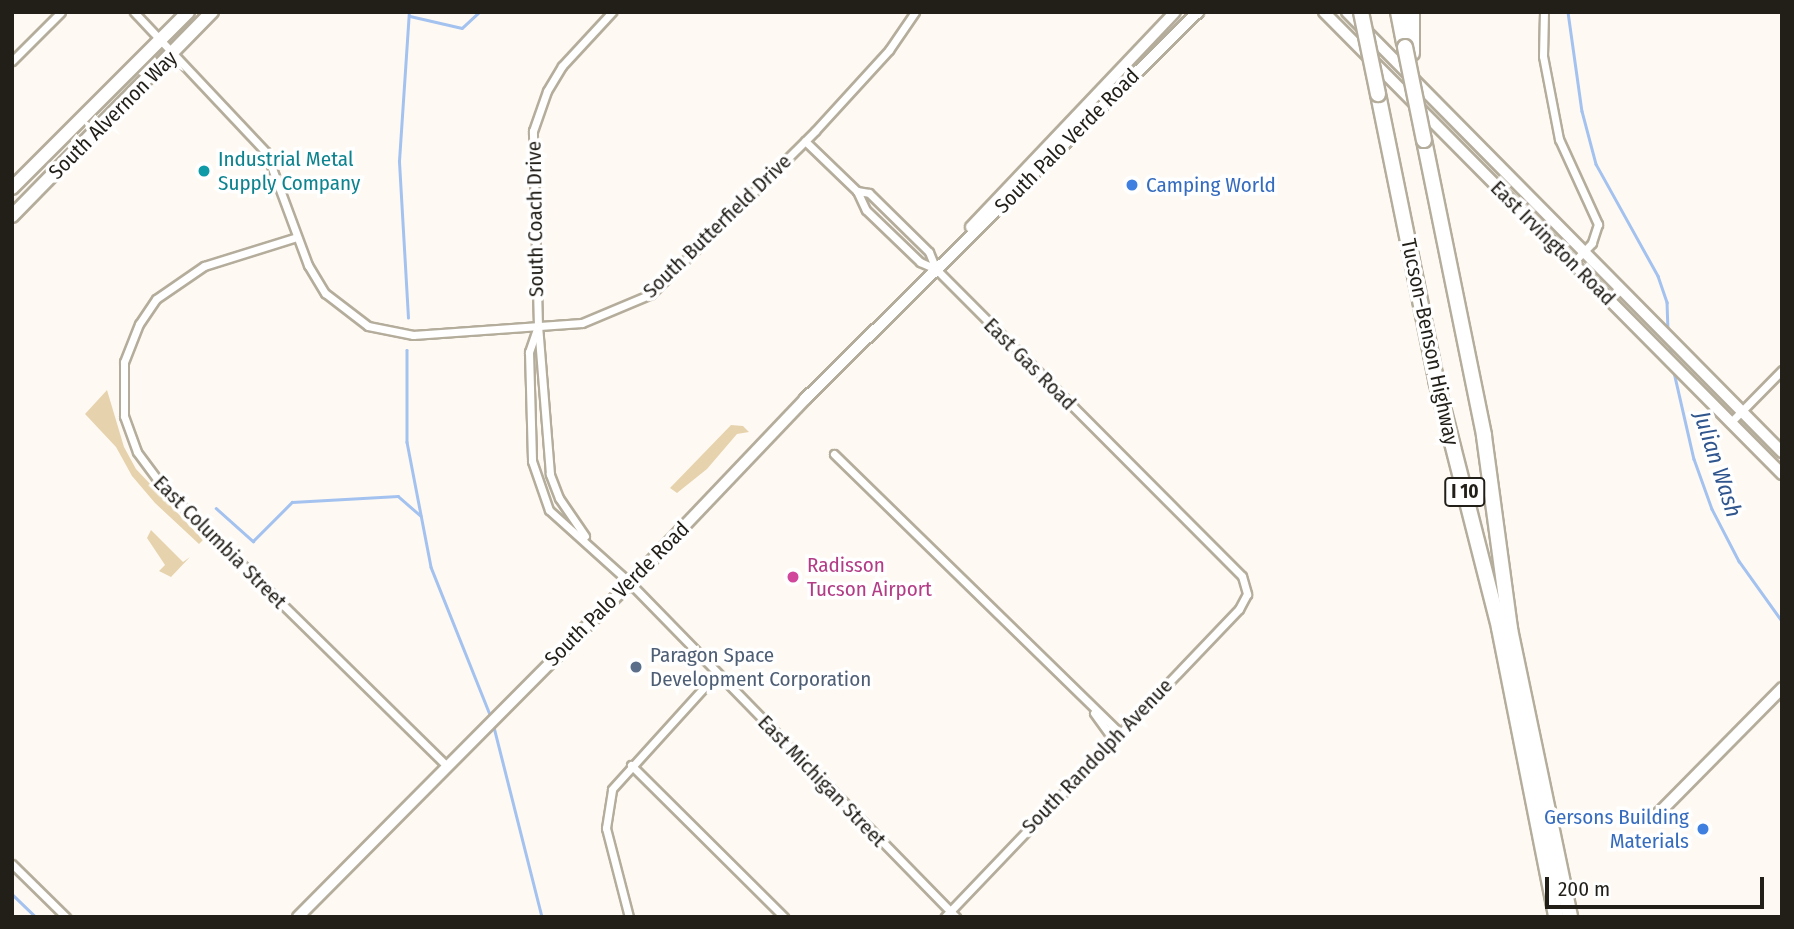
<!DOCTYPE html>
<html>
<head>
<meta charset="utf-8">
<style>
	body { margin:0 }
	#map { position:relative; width:1794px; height:929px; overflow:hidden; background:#fefaf3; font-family:"Fira Sans Condensed",sans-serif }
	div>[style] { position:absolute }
	.green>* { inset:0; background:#e6d3ae }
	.stream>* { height:2.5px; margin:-1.25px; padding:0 1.25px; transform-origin:1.25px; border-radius:1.25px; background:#a4c2ef }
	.roads { filter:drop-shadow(2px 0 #b5ad9c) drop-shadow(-2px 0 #b5ad9c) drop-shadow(0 2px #b5ad9c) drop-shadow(0 -2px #b5ad9c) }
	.street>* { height:7px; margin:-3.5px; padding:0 3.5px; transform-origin:3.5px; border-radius:3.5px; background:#fff }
	.secondary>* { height:10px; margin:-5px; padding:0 5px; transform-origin:5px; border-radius:5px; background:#fff }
	.primary>* { height:12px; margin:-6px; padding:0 6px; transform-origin:6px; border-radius:6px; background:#fff }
	.highway>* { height:14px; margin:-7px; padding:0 7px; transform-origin:7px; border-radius:7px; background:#fff }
	.bridges { filter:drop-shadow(2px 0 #b5ad9c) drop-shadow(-2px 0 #b5ad9c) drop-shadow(0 2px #b5ad9c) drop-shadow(0 -2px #b5ad9c) }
	.highway-bridge>* { height:14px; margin:-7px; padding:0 7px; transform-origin:7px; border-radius:7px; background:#fff }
	.dots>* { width:19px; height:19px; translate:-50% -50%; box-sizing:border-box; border:4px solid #fff; border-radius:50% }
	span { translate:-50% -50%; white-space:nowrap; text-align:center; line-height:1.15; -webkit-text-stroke:7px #fff; paint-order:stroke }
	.shield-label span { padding:2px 5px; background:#fff; border:2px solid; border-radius:5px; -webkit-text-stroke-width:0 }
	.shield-label { font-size:19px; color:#221f19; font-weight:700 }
	.street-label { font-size:21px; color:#221f19 }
	.culture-label { font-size:21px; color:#0d838f }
	.left { translate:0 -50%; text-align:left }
	.shop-label { font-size:21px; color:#366cbe }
	.right { translate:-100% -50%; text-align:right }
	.hotel-label { font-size:21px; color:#b23c85 }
	.service-label { font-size:21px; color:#4e5e75 }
	.water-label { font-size:23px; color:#31568e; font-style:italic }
	.frame { position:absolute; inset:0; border:14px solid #221f19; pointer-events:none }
	.scale { position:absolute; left:1545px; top:877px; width:219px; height:32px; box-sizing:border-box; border:4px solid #221f19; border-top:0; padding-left:9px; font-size:21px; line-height:24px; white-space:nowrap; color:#221f19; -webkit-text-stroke:5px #fff; paint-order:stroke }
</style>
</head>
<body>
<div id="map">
	<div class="green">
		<div style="clip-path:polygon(107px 390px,124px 447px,136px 469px,203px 540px,199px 544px,155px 503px,132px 476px,116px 447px,85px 414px)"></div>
		<div style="clip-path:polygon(731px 425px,743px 426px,749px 432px,737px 434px,707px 469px,677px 493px,670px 488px)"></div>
		<div style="clip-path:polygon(151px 530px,183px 562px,190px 557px,171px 577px,159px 571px,165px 565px,147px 538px)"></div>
	</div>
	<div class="stream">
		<div style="left:1568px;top:12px;width:100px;rotate:82deg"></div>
		<div style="left:1582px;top:111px;width:55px;rotate:75.2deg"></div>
		<div style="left:1596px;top:164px;width:128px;rotate:61deg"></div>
		<div style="left:1658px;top:276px;width:28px;rotate:71deg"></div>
		<div style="left:1667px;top:302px;width:29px;rotate:88deg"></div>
		<div style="left:410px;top:16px;width:53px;rotate:13deg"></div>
		<div style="left:462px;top:28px;width:23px;rotate:-43deg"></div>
		<div style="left:408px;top:318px;width:157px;rotate:-93.3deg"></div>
		<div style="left:399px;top:161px;width:149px;rotate:-86.2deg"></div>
		<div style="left:1670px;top:345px;width:14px;rotate:82deg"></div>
		<div style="left:407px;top:350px;width:92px;rotate:90deg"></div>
		<div style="left:407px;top:442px;width:127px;rotate:79.1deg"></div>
		<div style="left:431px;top:567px;width:162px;rotate:68.2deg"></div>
		<div style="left:1674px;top:372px;width:89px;rotate:77.1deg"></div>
		<div style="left:1694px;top:459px;width:53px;rotate:70.2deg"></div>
		<div style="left:1712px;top:509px;width:59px;rotate:62.6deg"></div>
		<div style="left:1739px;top:561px;width:74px;rotate:54.4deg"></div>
		<div style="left:216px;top:508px;width:50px;rotate:41.7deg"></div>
		<div style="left:253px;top:541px;width:55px;rotate:-45deg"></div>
		<div style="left:292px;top:502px;width:106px;rotate:-3.2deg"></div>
		<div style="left:398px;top:496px;width:30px;rotate:41deg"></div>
		<div style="left:494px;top:727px;width:196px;rotate:75.8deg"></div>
		<div style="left:12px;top:894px;width:33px;rotate:44deg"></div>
	</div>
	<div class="roads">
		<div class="street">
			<div style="left:134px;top:12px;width:192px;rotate:46.7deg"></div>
			<div style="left:266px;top:152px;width:121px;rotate:69.6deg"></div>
			<div style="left:308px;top:265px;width:33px;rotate:59deg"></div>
			<div style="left:325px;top:293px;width:54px;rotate:37.5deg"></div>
			<div style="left:368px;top:326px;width:46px;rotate:11.3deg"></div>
			<div style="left:413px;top:335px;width:169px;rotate:-4.1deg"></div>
			<div style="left:582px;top:323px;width:75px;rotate:-22.8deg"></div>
			<div style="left:651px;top:294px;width:231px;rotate:-44.8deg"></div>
			<div style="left:815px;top:131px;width:110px;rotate:-47.6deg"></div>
			<div style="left:889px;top:50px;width:46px;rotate:-55.6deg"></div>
			<div style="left:1544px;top:12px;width:44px;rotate:91.3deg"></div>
			<div style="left:1543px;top:56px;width:85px;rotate:79.1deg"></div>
			<div style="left:1559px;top:139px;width:94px;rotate:65.4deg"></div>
			<div style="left:1598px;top:224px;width:20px;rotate:108deg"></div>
			<div style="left:1592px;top:243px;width:28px;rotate:134deg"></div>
			<div style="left:12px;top:61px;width:69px;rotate:-45deg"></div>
			<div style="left:805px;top:141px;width:72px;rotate:43.9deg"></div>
			<div style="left:857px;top:191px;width:21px;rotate:65deg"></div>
			<div style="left:866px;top:210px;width:75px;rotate:43.9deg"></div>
			<div style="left:920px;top:262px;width:17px;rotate:24deg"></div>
			<div style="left:936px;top:269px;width:433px;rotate:45.1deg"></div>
			<div style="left:1242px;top:576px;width:19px;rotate:74deg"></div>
			<div style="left:1247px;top:594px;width:17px;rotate:118deg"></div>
			<div style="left:1239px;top:609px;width:426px;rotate:133.7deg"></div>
			<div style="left:857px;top:191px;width:12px;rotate:9deg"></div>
			<div style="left:869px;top:193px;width:84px;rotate:44.5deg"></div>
			<div style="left:929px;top:252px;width:18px;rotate:68deg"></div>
			<div style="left:297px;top:237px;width:97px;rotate:162.7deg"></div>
			<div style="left:204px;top:266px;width:58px;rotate:145.5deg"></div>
			<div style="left:156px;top:299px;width:30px;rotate:124deg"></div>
			<div style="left:139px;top:324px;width:41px;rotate:111.5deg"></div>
			<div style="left:124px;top:362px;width:54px;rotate:90deg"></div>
			<div style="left:124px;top:416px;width:38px;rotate:70deg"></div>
			<div style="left:137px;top:452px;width:44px;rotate:53.4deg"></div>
			<div style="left:163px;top:487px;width:397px;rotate:44.5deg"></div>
			<div style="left:538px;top:326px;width:28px;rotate:109deg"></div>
			<div style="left:529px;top:352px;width:109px;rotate:88.4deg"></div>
			<div style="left:532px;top:461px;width:52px;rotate:70.9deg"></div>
			<div style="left:549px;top:510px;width:109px;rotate:42deg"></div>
			<div style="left:630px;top:583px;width:467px;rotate:45.7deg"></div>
			<div style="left:1730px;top:423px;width:74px;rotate:-45.5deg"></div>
			<div style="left:834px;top:454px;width:398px;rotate:44.3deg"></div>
			<div style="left:585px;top:536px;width:46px;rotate:-124.4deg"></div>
			<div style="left:559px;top:498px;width:26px;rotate:-111deg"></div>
			<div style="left:550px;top:474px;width:148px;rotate:-94.6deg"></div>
			<div style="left:538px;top:326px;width:195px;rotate:-91.5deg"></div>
			<div style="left:533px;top:131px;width:42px;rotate:-70.7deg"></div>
			<div style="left:547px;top:91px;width:29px;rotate:-59deg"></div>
			<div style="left:562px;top:66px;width:74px;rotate:-47.2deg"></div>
			<div style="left:1094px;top:713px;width:32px;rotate:54deg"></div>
			<div style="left:631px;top:765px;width:216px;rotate:44.8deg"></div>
			<div style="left:12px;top:864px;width:76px;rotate:44.5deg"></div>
			<div style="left:629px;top:917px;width:92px;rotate:-104.5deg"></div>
			<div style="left:606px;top:828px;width:39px;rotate:-81deg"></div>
			<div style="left:612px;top:789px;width:156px;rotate:-47.8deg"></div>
		</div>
		<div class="secondary">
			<div style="left:1324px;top:12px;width:651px;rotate:45.25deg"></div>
			<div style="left:1347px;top:12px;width:619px;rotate:45.33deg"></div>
			<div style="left:971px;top:227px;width:296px;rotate:-46.5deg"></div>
			<div style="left:1653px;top:819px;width:184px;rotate:-45.4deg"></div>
			<div style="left:298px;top:917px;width:471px;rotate:-45.2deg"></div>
			<div style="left:630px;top:583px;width:254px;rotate:-46.4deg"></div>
			<div style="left:805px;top:399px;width:552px;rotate:-44.56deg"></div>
		</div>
		<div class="primary">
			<div style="left:12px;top:188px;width:249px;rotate:-45deg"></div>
			<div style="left:12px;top:216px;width:286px;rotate:-45.6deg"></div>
		</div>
		<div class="highway">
			<div style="left:1398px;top:12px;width:31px;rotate:79deg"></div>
			<div style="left:1412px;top:53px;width:41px;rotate:-90deg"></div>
			<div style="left:1378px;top:94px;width:292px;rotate:78.5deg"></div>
			<div style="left:1436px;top:380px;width:256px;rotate:75.7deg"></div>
			<div style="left:1499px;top:628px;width:295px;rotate:78.8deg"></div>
			<div style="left:1424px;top:140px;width:302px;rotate:78.5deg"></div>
			<div style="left:1484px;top:436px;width:195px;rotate:82.3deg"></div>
			<div style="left:1510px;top:629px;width:294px;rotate:78.2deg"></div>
		</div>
	</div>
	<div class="bridges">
		<div class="highway-bridge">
			<div style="left:1361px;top:12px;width:84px;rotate:78.3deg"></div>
			<div style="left:1405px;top:47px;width:95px;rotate:78.5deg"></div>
		</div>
	</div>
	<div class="dots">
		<div style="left:204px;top:171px;background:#0f9aa8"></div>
		<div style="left:1132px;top:185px;background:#3f7fe0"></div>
		<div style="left:793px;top:577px;background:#d1479c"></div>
		<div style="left:636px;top:667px;background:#5c6f8a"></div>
		<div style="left:1703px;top:829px;background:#3f7fe0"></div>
	</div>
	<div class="shield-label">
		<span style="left:1465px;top:492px">I 10</span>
	</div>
	<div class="street-label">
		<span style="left:113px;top:115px;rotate:-45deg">South Alvernon Way</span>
		<span style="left:1067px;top:141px;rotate:-45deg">South Palo Verde Road</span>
		<span style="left:535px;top:219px;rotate:-91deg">South Coach Drive</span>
		<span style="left:717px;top:226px;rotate:-44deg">South Butterfield Drive</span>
		<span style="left:1553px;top:243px;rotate:45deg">East Irvington Road</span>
		<span style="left:1430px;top:342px;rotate:78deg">Tucson–Benson Highway</span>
		<span style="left:1030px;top:364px;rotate:45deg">East Gas Road</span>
		<span style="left:220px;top:542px;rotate:45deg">East Columbia Street</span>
		<span style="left:617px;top:594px;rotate:-45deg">South Palo Verde Road</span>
		<span style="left:1097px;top:756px;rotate:-46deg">South Randolph Avenue</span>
		<span style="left:822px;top:781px;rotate:46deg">East Michigan Street</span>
	</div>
	<div class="culture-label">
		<span class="left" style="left:218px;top:171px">Industrial Metal<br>Supply Company</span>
	</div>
	<div class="shop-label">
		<span class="left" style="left:1146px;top:185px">Camping World</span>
		<span class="right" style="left:1689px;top:829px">Gersons Building<br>Materials</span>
	</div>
	<div class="hotel-label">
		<span class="left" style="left:807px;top:577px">Radisson<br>Tucson Airport</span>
	</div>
	<div class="service-label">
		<span class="left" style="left:650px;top:667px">Paragon Space<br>Development Corporation</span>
	</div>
	<div class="water-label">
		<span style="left:1718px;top:464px;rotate:72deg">Julian Wash</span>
	</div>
	<div class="frame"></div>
	<div class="scale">200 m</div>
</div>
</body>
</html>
